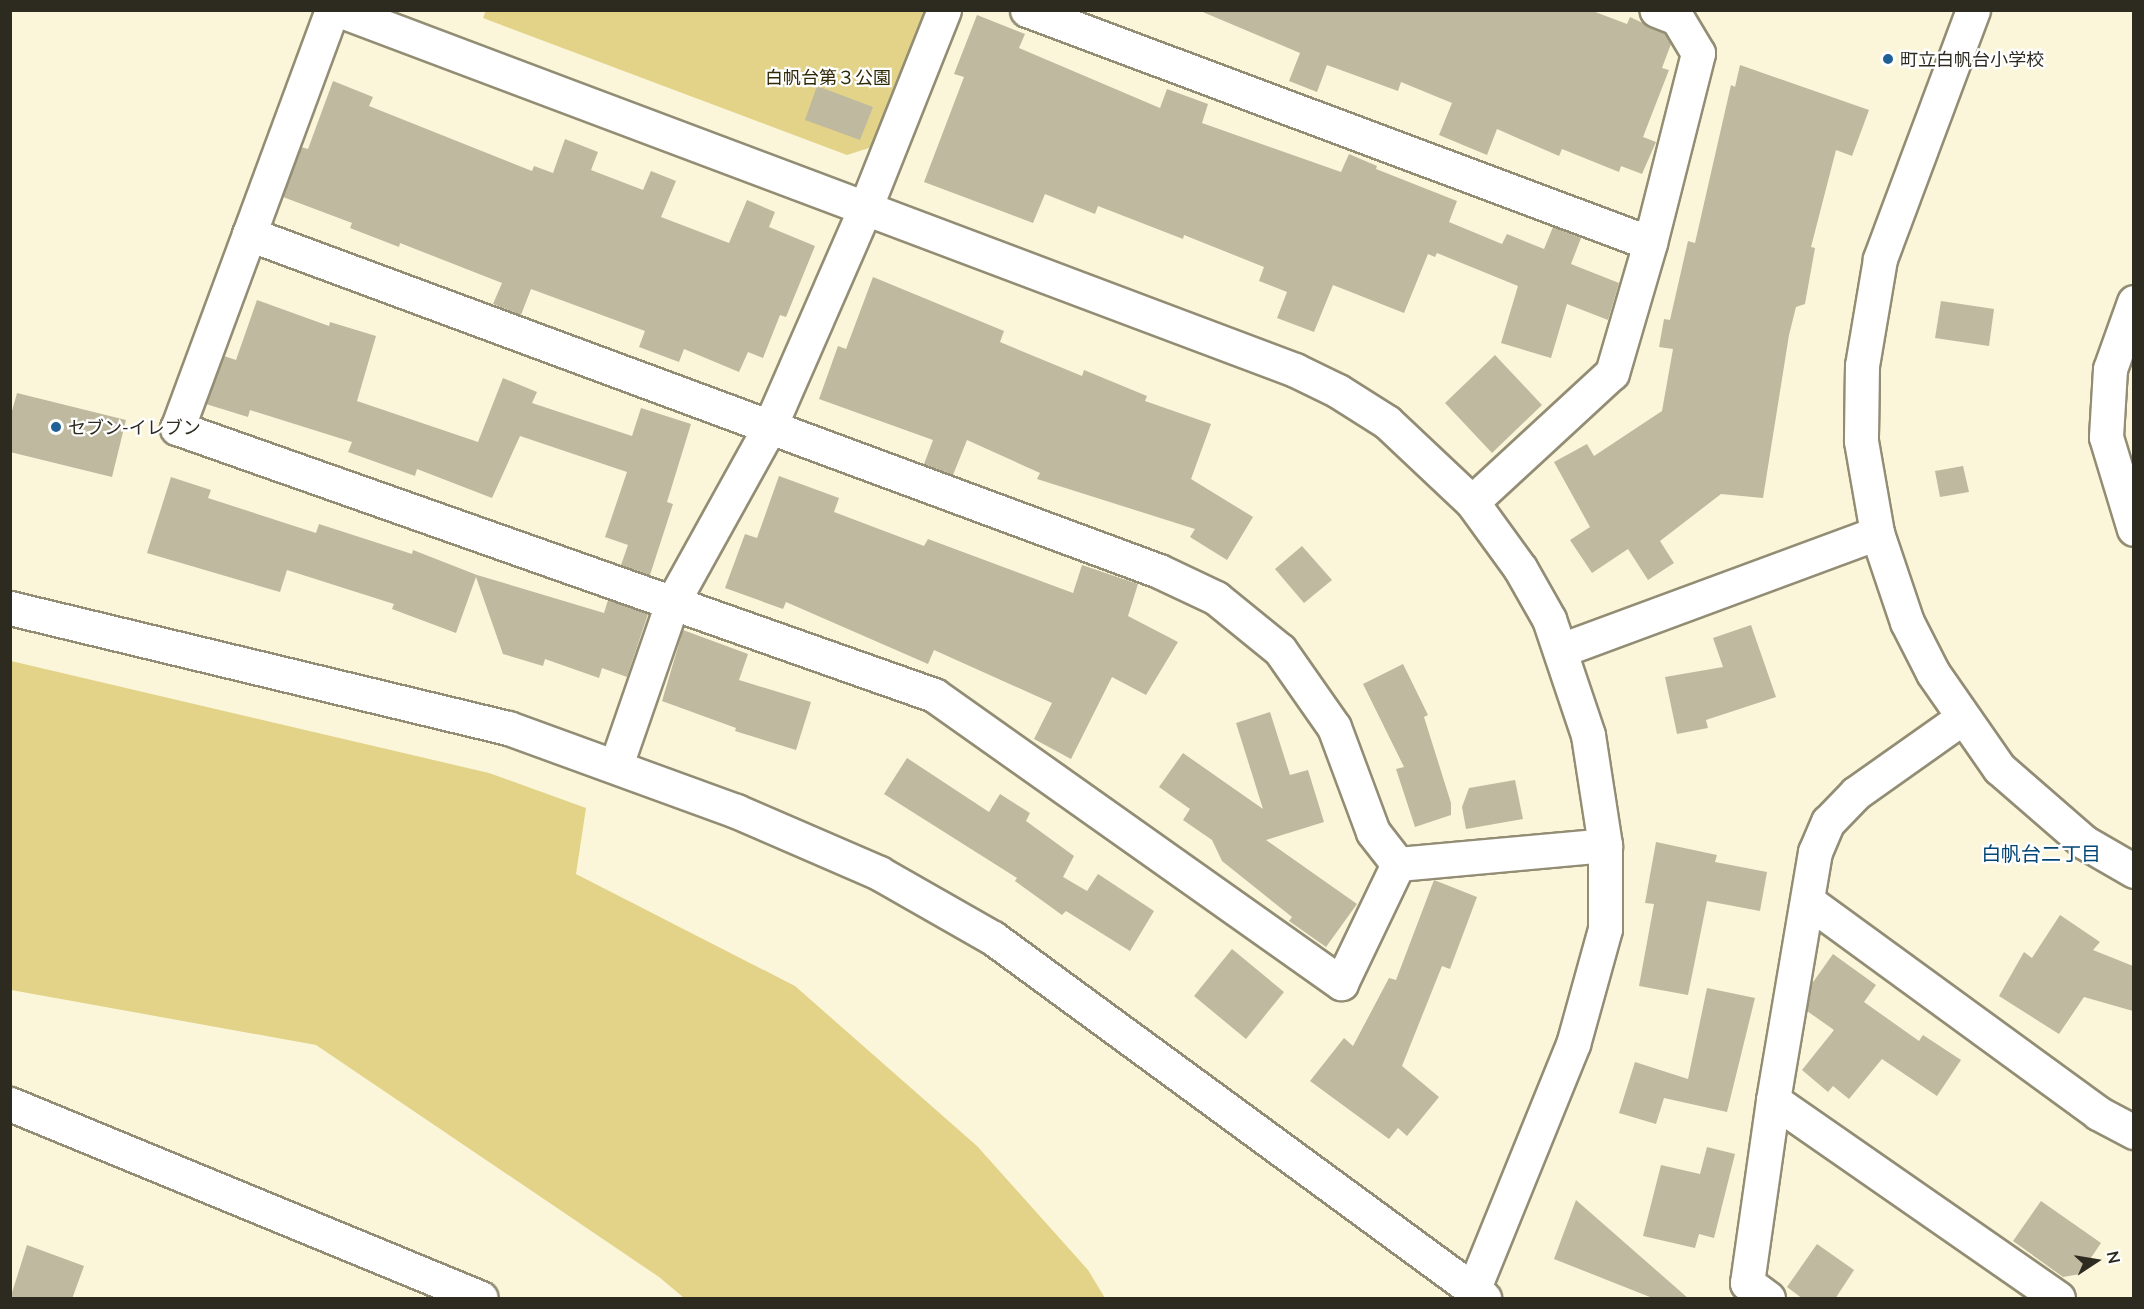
<!DOCTYPE html>
<html>
<head>
<meta charset="utf-8">
<style>
	body { margin:0 }
	#map { position:relative; width:2144px; height:1309px; overflow:hidden; background:#fbf6da; font-family:Lato,"Noto Sans JP",sans-serif }
	div>[style] { position:absolute }
	.green>* { inset:0; background:#e3d389 }
	.building>* { inset:0; background:#bfb99f }
	.roads { filter:drop-shadow(2px 0 #928d74) drop-shadow(-2px 0 #928d74) drop-shadow(0 2px #928d74) drop-shadow(0 -2px #928d74) }
	.street>* { height:33px; margin:-16.5px; padding:0 16.5px; transform-origin:16.5px; border-radius:16.5px; background:#fff }
	.secondary>* { height:33px; margin:-16.5px; padding:0 16.5px; transform-origin:16.5px; border-radius:16.5px; background:#fff }
	.dots>* { width:16px; height:16px; translate:-50% -50%; box-sizing:border-box; border:3px solid #fff; border-radius:50% }
	span { translate:-50% -50%; white-space:nowrap; text-align:center; line-height:1.15; -webkit-text-stroke:4.5px #fff; paint-order:stroke }
	.poi-label { font-size:18px; color:#2d2a20 }
	.left { translate:0 -50%; text-align:left }
	.park-label { font-size:18px; color:#302906 }
	.neighbourhood-label { font-size:20px; color:#034675 }
	.frame { position:absolute; inset:0; border:12px solid #2d2a20; pointer-events:none }
	.north { position:absolute; left:2066px; top:1231px; width:60px; height:60px; -webkit-text-stroke:4px #fff; paint-order:stroke; rotate:78deg; font-size:16px; font-weight:700; line-height:24px; text-align:center; color:#2d2a20 }
	.north::after { content:''; display:block; margin:auto; width:21px; height:27px; background:#2d2a20; clip-path:polygon(50% 0,100% 100%,50% 72%,0 100%) }
</style>
</head>
<body>
<div id="map">
	<div class="green">
		<div style="clip-path:polygon(486px 10px,925px 11px,872px 147px,847px 155px,483px 18px)"></div>
		<div style="clip-path:polygon(11px 661px,489px 773px,586px 808px,576px 874px,795px 986px,977px 1146px,1088px 1270px,1105px 1298px,684px 1298px,659px 1277px,316px 1045px,11px 990px)"></div>
	</div>
	<div class="building">
		<div style="clip-path:polygon(1198px 10px,1590px 10px,1627px 24px,1630px 17px,1664px 33px,1671px 44px,1662px 68px,1669px 70px,1643px 137px,1656px 142px,1642px 174px,1621px 166px,1619px 172px,1562px 149px,1559px 156px,1497px 129px,1487px 155px,1439px 135px,1452px 103px,1401px 82px,1398px 91px,1327px 65px,1317px 92px,1289px 81px,1300px 53px)"></div>
		<div style="clip-path:polygon(977px 15px,1025px 34px,1019px 48px,1160px 108px,1167px 89px,1208px 104px,1202px 123px,1341px 172px,1349px 154px,1377px 166px,1376px 169px,1457px 201px,1449px 222px,1502px 244px,1507px 234px,1544px 249px,1553px 227px,1581px 238px,1571px 264px,1619px 283px,1608px 320px,1567px 304px,1551px 358px,1501px 343px,1518px 286px,1437px 253px,1435px 257px,1428px 254px,1404px 313px,1333px 285px,1314px 332px,1277px 318px,1287px 292px,1259px 281px,1264px 267px,1184px 235px,1183px 239px,1098px 206px,1095px 214px,1045px 194px,1033px 223px,924px 182px,964px 77px,954px 74px)"></div>
		<div style="clip-path:polygon(1740px 65px,1869px 110px,1852px 156px,1836px 150px,1811px 247px,1815px 248px,1805px 304px,1796px 307px,1789px 335px,1763px 498px,1721px 494px,1660px 541px,1674px 563px,1648px 580px,1628px 549px,1592px 573px,1570px 540px,1590px 527px,1554px 462px,1587px 444px,1594px 456px,1662px 411px,1673px 349px,1659px 347px,1664px 319px,1670px 320px,1688px 241px,1695px 243px,1731px 85px,1735px 87px)"></div>
		<div style="clip-path:polygon(333px 81px,373px 97px,369px 106px,532px 171px,534px 166px,553px 173px,565px 139px,598px 152px,591px 170px,643px 190px,651px 171px,676px 181px,661px 217px,729px 243px,747px 200px,775px 212px,769px 227px,815px 246px,786px 317px,780px 315px,763px 358px,748px 352px,739px 372px,684px 349px,679px 362px,639px 347px,645px 331px,531px 289px,521px 315px,493px 304px,502px 283px,400px 243px,399px 247px,350px 228px,352px 223px,283px 197px,301px 147px,308px 149px)"></div>
		<div style="clip-path:polygon(817px 86px,873px 107px,860px 140px,805px 120px)"></div>
		<div style="clip-path:polygon(873px 277px,1004px 331px,1000px 342px,1082px 376px,1084px 370px,1147px 396px,1145px 401px,1211px 424px,1191px 479px,1253px 517px,1227px 560px,1190px 537px,1195px 529px,1037px 479px,1040px 473px,967px 440px,953px 475px,924px 464px,933px 440px,819px 399px,838px 346px,846px 349px)"></div>
		<div style="clip-path:polygon(257px 300px,329px 326px,330px 322px,376px 336px,357px 401px,478px 442px,503px 378px,537px 392px,532px 403px,632px 436px,641px 408px,691px 424px,667px 502px,673px 504px,650px 575px,621px 565px,628px 545px,605px 537px,627px 472px,520px 436px,492px 498px,417px 469px,415px 476px,348px 452px,352px 442px,250px 410px,248px 417px,206px 404px,224px 356px,236px 360px)"></div>
		<div style="clip-path:polygon(1941px 301px,1994px 309px,1989px 346px,1935px 338px)"></div>
		<div style="clip-path:polygon(1495px 355px,1542px 405px,1492px 453px,1445px 403px)"></div>
		<div style="clip-path:polygon(17px 393px,126px 420px,112px 477px,10px 452px,10px 418px)"></div>
		<div style="clip-path:polygon(1963px 466px,1969px 492px,1940px 497px,1935px 471px)"></div>
		<div style="clip-path:polygon(779px 476px,839px 498px,834px 512px,924px 546px,928px 539px,1073px 593px,1082px 565px,1138px 584px,1128px 616px,1178px 642px,1146px 695px,1112px 677px,1071px 759px,1034px 739px,1052px 703px,934px 650px,928px 664px,786px 602px,783px 609px,725px 588px,745px 534px,757px 538px)"></div>
		<div style="clip-path:polygon(171px 477px,211px 490px,208px 498px,316px 533px,319px 524px,412px 554px,413px 550px,477px 575px,604px 613px,608px 600px,648px 614px,627px 677px,602px 668px,599px 678px,545px 659px,543px 666px,503px 654px,476px 577px,456px 633px,392px 609px,394px 604px,287px 570px,280px 592px,147px 553px)"></div>
		<div style="clip-path:polygon(1302px 546px,1332px 580px,1304px 603px,1275px 569px)"></div>
		<div style="clip-path:polygon(1751px 625px,1776px 697px,1706px 720px,1708px 728px,1677px 734px,1665px 677px,1723px 667px,1713px 638px)"></div>
		<div style="clip-path:polygon(683px 630px,748px 654px,739px 680px,811px 702px,796px 750px,735px 731px,736px 728px,662px 701px)"></div>
		<div style="clip-path:polygon(1403px 664px,1428px 715px,1424px 717px,1451px 803px,1451px 815px,1415px 827px,1396px 769px,1404px 767px,1363px 684px)"></div>
		<div style="clip-path:polygon(1270px 712px,1290px 775px,1308px 770px,1324px 822px,1266px 840px,1357px 904px,1326px 947px,1289px 921px,1292px 917px,1222px 861px,1212px 840px,1183px 820px,1190px 809px,1159px 787px,1183px 753px,1263px 809px,1236px 723px)"></div>
		<div style="clip-path:polygon(907px 758px,989px 812px,1000px 794px,1030px 813px,1026px 821px,1074px 856px,1063px 877px,1087px 891px,1098px 874px,1154px 911px,1130px 951px,1066px 911px,1062px 915px,1015px 881px,1017px 878px,884px 794px)"></div>
		<div style="clip-path:polygon(1515px 780px,1523px 819px,1466px 829px,1462px 807px,1469px 788px)"></div>
		<div style="clip-path:polygon(1656px 842px,1717px 855px,1715px 862px,1767px 872px,1760px 911px,1707px 901px,1688px 995px,1639px 986px,1654px 904px,1645px 903px)"></div>
		<div style="clip-path:polygon(1434px 880px,1477px 897px,1450px 969px,1442px 966px,1402px 1066px,1439px 1097px,1407px 1136px,1398px 1128px,1389px 1139px,1310px 1081px,1344px 1038px,1353px 1046px,1389px 978px,1396px 980px)"></div>
		<div style="clip-path:polygon(2060px 915px,2100px 942px,2093px 950px,2133px 966px,2133px 1011px,2084px 997px,2059px 1034px,1999px 996px,2024px 952px,2032px 958px)"></div>
		<div style="clip-path:polygon(1232px 949px,1284px 992px,1246px 1039px,1194px 996px)"></div>
		<div style="clip-path:polygon(1833px 954px,1876px 985px,1864px 1002px,1919px 1041px,1923px 1035px,1961px 1060px,1937px 1096px,1882px 1059px,1849px 1099px,1833px 1086px,1828px 1092px,1802px 1070px,1834px 1030px,1807px 1011px,1811px 985px)"></div>
		<div style="clip-path:polygon(1707px 988px,1755px 998px,1727px 1112px,1664px 1098px,1656px 1124px,1619px 1113px,1635px 1062px,1688px 1079px)"></div>
		<div style="clip-path:polygon(1707px 1147px,1735px 1154px,1714px 1238px,1699px 1234px,1695px 1248px,1643px 1236px,1661px 1165px,1700px 1174px)"></div>
		<div style="clip-path:polygon(1576px 1200px,1689px 1299px,1655px 1299px,1554px 1259px)"></div>
		<div style="clip-path:polygon(2041px 1201px,2101px 1243px,2080px 1274px,2063px 1277px,2013px 1241px)"></div>
		<div style="clip-path:polygon(1817px 1244px,1854px 1270px,1835px 1299px,1803px 1299px,1787px 1287px)"></div>
		<div style="clip-path:polygon(27px 1245px,84px 1266px,72px 1299px,10px 1299px)"></div>
	</div>
	<div class="roads">
		<div class="street">
			<div style="left:332px;top:10px;width:446px;rotate:110.3deg"></div>
			<div style="left:177px;top:428px;width:803px;rotate:19.43deg"></div>
			<div style="left:934px;top:695px;width:499px;rotate:35.3deg"></div>
			<div style="left:1341px;top:983px;width:132px;rotate:-64.4deg"></div>
			<div style="left:1398px;top:864px;width:208px;rotate:-5.2deg"></div>
			<div style="left:1027px;top:10px;width:665px;rotate:20.51deg"></div>
			<div style="left:249px;top:234px;width:970px;rotate:20.32deg"></div>
			<div style="left:1159px;top:571px;width:63px;rotate:25.3deg"></div>
			<div style="left:1216px;top:598px;width:82px;rotate:39.1deg"></div>
			<div style="left:1280px;top:650px;width:94px;rotate:55deg"></div>
			<div style="left:1334px;top:727px;width:112px;rotate:69.6deg"></div>
			<div style="left:1373px;top:832px;width:41px;rotate:52deg"></div>
			<div style="left:2134px;top:302px;width:71px;rotate:109.7deg"></div>
			<div style="left:2110px;top:369px;width:68px;rotate:93.4deg"></div>
			<div style="left:2106px;top:437px;width:96px;rotate:73.1deg"></div>
			<div style="left:1472px;top:502px;width:190px;rotate:-42.7deg"></div>
			<div style="left:1612px;top:373px;width:135px;rotate:-73.7deg"></div>
			<div style="left:1650px;top:243px;width:196px;rotate:-75.8deg"></div>
			<div style="left:1698px;top:53px;width:41px;rotate:-121deg"></div>
			<div style="left:1677px;top:18px;width:22px;rotate:-159deg"></div>
			<div style="left:616px;top:765px;width:171px;rotate:-70.9deg"></div>
			<div style="left:672px;top:603px;width:202px;rotate:-61deg"></div>
			<div style="left:770px;top:426px;width:240px;rotate:-66.4deg"></div>
			<div style="left:866px;top:206px;width:211px;rotate:-68.3deg"></div>
			<div style="left:1809px;top:902px;width:358px;rotate:36.1deg"></div>
			<div style="left:2098px;top:1113px;width:41px;rotate:27.8deg"></div>
			<div style="left:1773px;top:1100px;width:347px;rotate:34.8deg"></div>
			<div style="left:10px;top:1104px;width:509px;rotate:22.39deg"></div>
			<div style="left:1768px;top:1298px;width:26px;rotate:-144deg"></div>
			<div style="left:1747px;top:1283px;width:185px;rotate:-81.9deg"></div>
			<div style="left:1773px;top:1100px;width:252px;rotate:-80.4deg"></div>
			<div style="left:1815px;top:852px;width:33px;rotate:-67deg"></div>
			<div style="left:1828px;top:822px;width:40px;rotate:-46deg"></div>
			<div style="left:1856px;top:793px;width:130px;rotate:-35.3deg"></div>
		</div>
		<div class="secondary">
			<div style="left:339px;top:10px;width:1022px;rotate:20.63deg"></div>
			<div style="left:1295px;top:370px;width:48px;rotate:26deg"></div>
			<div style="left:1338px;top:391px;width:58px;rotate:32.3deg"></div>
			<div style="left:1387px;top:422px;width:117px;rotate:43.3deg"></div>
			<div style="left:1472px;top:502px;width:82px;rotate:54deg"></div>
			<div style="left:1520px;top:568px;width:59px;rotate:60.4deg"></div>
			<div style="left:1549px;top:619px;width:122px;rotate:71.4deg"></div>
			<div style="left:1588px;top:735px;width:111px;rotate:81.2deg"></div>
			<div style="left:1605px;top:845px;width:84px;rotate:90deg"></div>
			<div style="left:1605px;top:929px;width:119px;rotate:105.5deg"></div>
			<div style="left:1573px;top:1044px;width:266px;rotate:112.1deg"></div>
			<div style="left:1973px;top:10px;width:266px;rotate:110.5deg"></div>
			<div style="left:1880px;top:259px;width:108px;rotate:99.6deg"></div>
			<div style="left:1862px;top:365px;width:76px;rotate:90.8deg"></div>
			<div style="left:1861px;top:441px;width:93px;rotate:80.1deg"></div>
			<div style="left:1877px;top:533px;width:94px;rotate:71.4deg"></div>
			<div style="left:1907px;top:622px;width:57px;rotate:63deg"></div>
			<div style="left:1933px;top:673px;width:116px;rotate:55.2deg"></div>
			<div style="left:1999px;top:768px;width:113px;rotate:41deg"></div>
			<div style="left:2084px;top:842px;width:58px;rotate:30.1deg"></div>
			<div style="left:10px;top:608px;width:512px;rotate:13.55deg"></div>
			<div style="left:508px;top:728px;width:243px;rotate:20deg"></div>
			<div style="left:736px;top:811px;width:156px;rotate:23.4deg"></div>
			<div style="left:879px;top:873px;width:131px;rotate:29.7deg"></div>
			<div style="left:993px;top:938px;width:609px;rotate:36.25deg"></div>
			<div style="left:1561px;top:650px;width:337px;rotate:-20.3deg"></div>
		</div>
	</div>
	<div class="dots">
		<div style="left:1888px;top:59px;background:#1f6196"></div>
		<div style="left:56px;top:427px;background:#1f6196"></div>
	</div>
	<div class="poi-label">
		<span class="left" style="left:1900px;top:59px">町立白帆台小学校</span>
		<span class="left" style="left:68px;top:427px">セブン-イレブン</span>
	</div>
	<div class="park-label">
		<span style="left:828px;top:77px">白帆台第３公園</span>
	</div>
	<div class="neighbourhood-label">
		<span style="left:2041px;top:853px">白帆台二丁目</span>
	</div>
	<div class="frame"></div>
	<div class="north">N</div>
</div>
</body>
</html>
